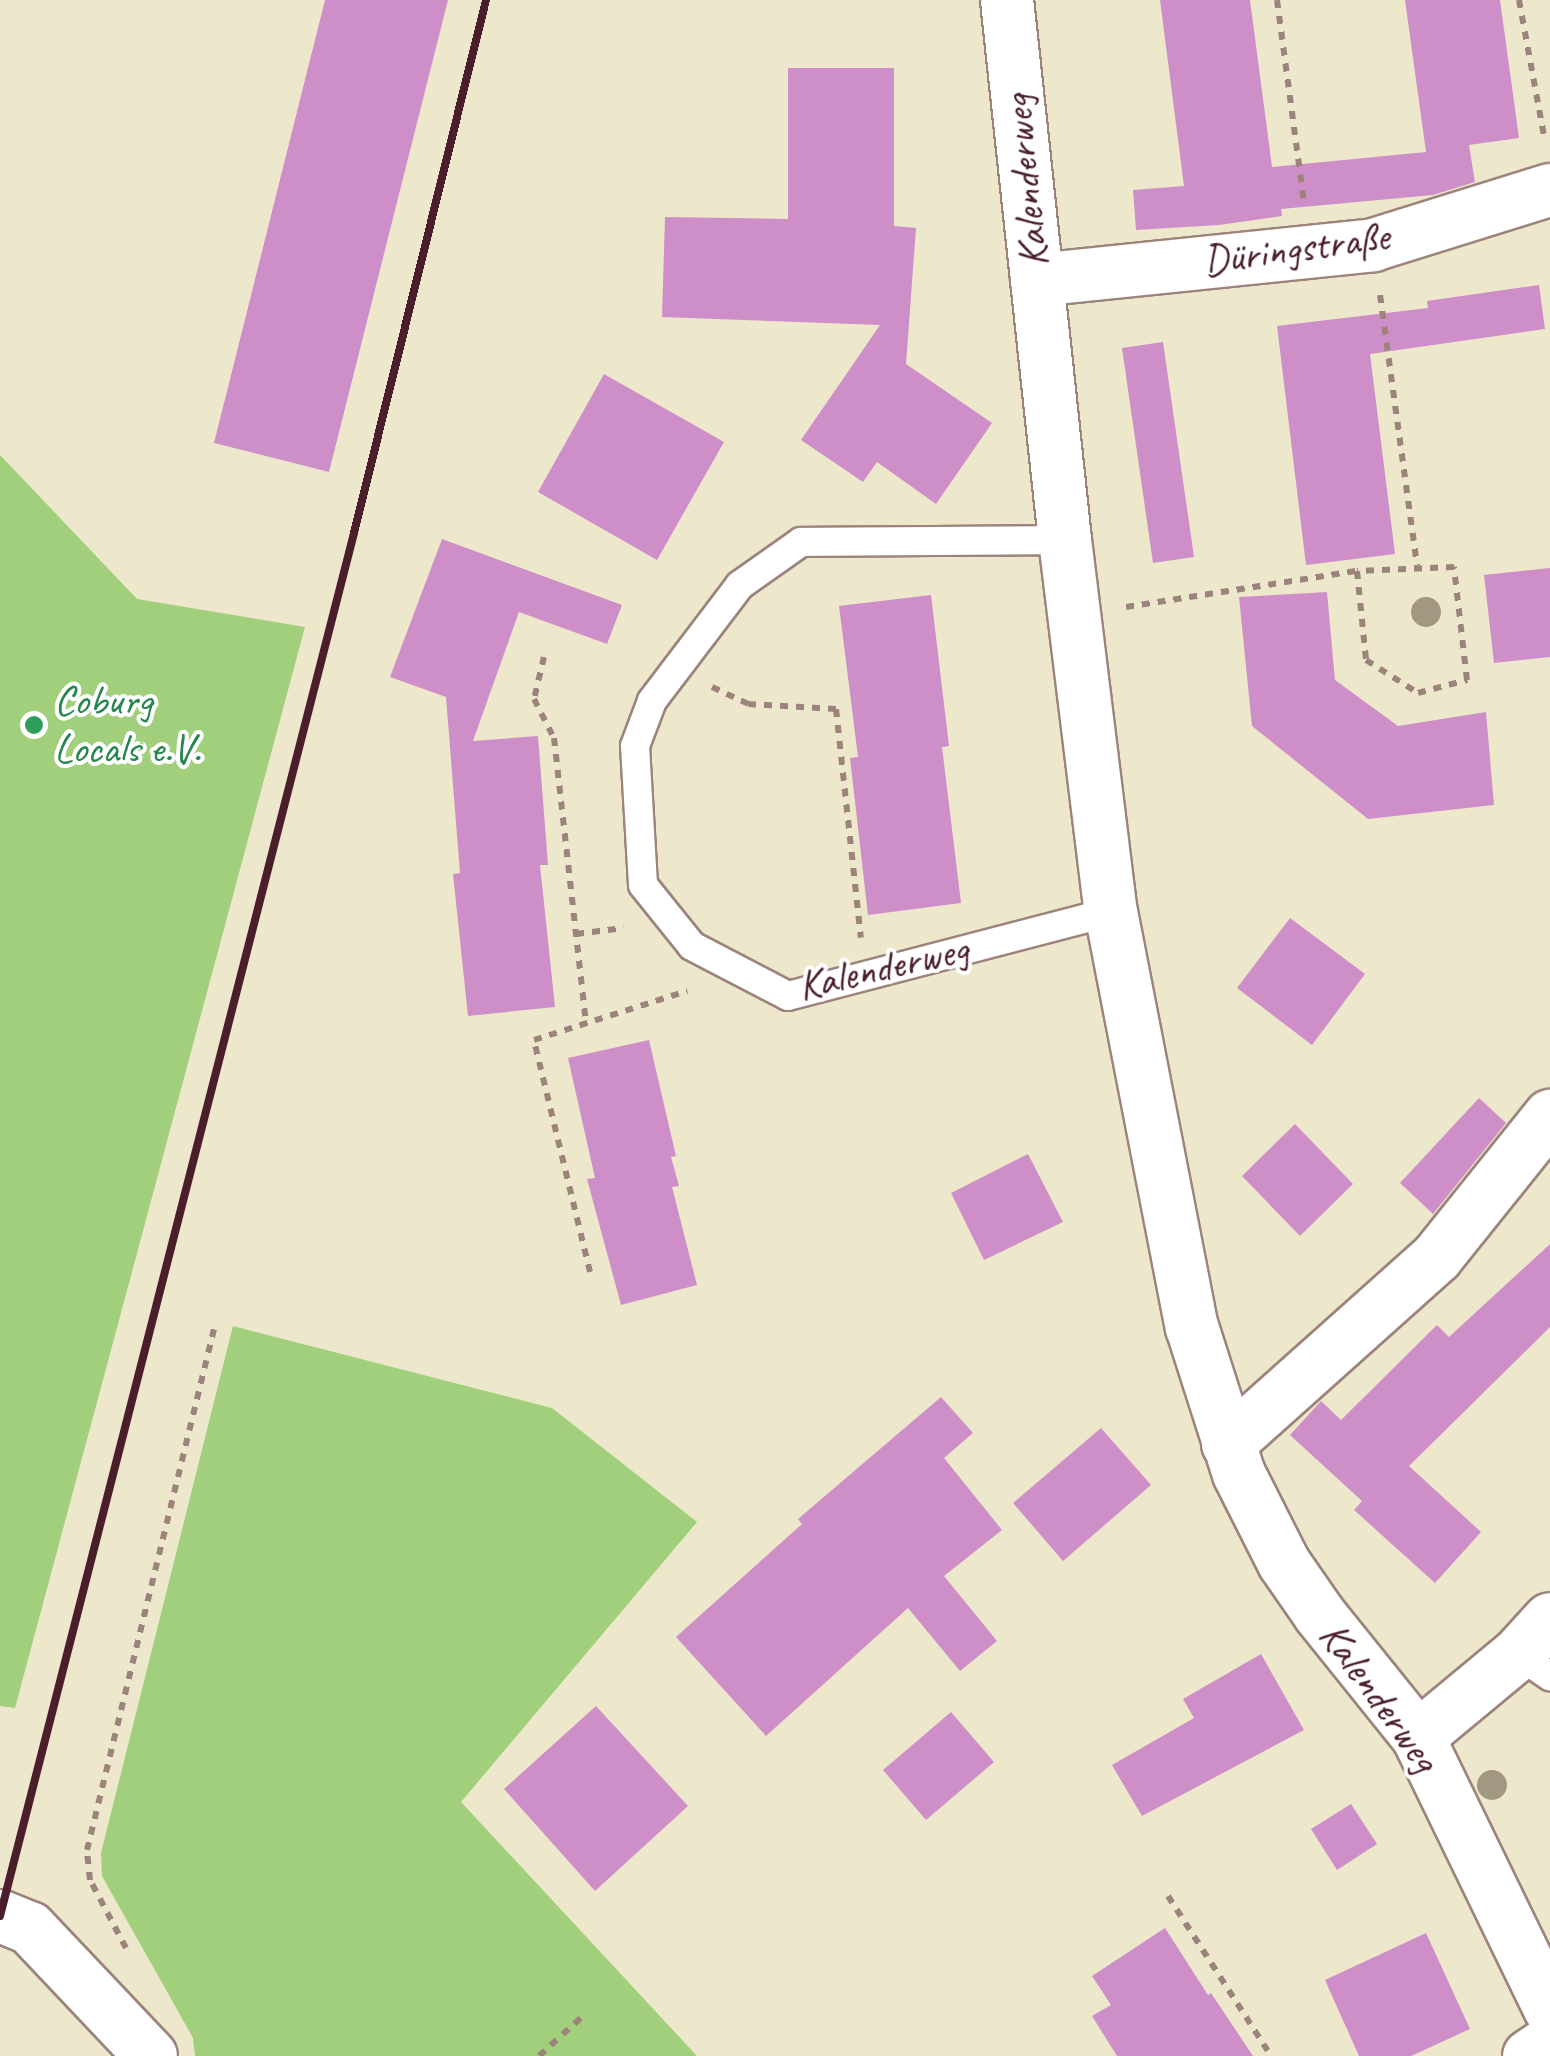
<!DOCTYPE html>
<html>
<head>
<meta charset="utf-8">
<style>
	body { margin:0 }
	#map { position:relative; width:1550px; height:2056px; overflow:hidden; background:#ede8cc; font-family:Caveat,sans-serif }
	div>[style] { position:absolute }
	.green>* { inset:0; background:#a2cf7c }
	.building>* { inset:0; background:#ce8ec8 }
	.path>* { height:6px; margin-top:-3px; transform-origin:0; background:repeating-linear-gradient(90deg,#9c847c 0 8px,transparent 0 16px) }
	.roads { filter:drop-shadow(2px 0 #9c847c) drop-shadow(-2px 0 #9c847c) drop-shadow(0 2px #9c847c) drop-shadow(0 -2px #9c847c) }
	.lane>* { height:28px; margin:-14px; padding:0 14px; transform-origin:14px; border-radius:14px; background:#fff }
	.street>* { height:52px; margin:-26px; padding:0 26px; transform-origin:26px; border-radius:26px; background:#fff }
	.rail>* { height:8px; margin:-4px; padding:0 4px; transform-origin:4px; border-radius:4px; background:#4a1f2b }
	.trees>* { width:30px; height:30px; margin:-15px; border-radius:50%; background:#a29781 }
	.dots>* { width:28px; height:28px; translate:-50% -50%; box-sizing:border-box; border:5px solid #fff; border-radius:50% }
	span { translate:-50% -50%; white-space:nowrap; text-align:center; line-height:1.15; -webkit-text-stroke:8px #fff; paint-order:stroke }
	.street-label { font-size:42px; color:#4a1f2b }
	.leisure-label { font-size:42px; color:#27864d }
	.left { translate:0 -50%; text-align:left }
</style>
</head>
<body>
<div id="map">
	<div class="green">
		<div style="clip-path:polygon(0 455px,137px 599px,305px 627px,15px 1708px,0 1706px)"></div>
		<div style="clip-path:polygon(233px 1326px,552px 1408px,697px 1522px,461px 1802px,697px 2056px,195px 2056px,193px 2038px,102px 1876px,101px 1853px)"></div>
	</div>
	<div class="building">
		<div style="clip-path:polygon(325px 0,448px 0,329px 472px,214px 443px)"></div>
		<div style="clip-path:polygon(1160px 0,1250px 0,1272px 167px,1426px 152px,1405px 0,1500px 0,1519px 138px,1469px 145px,1475px 182px,1433px 195px,1281px 209px,1282px 216px,1219px 225px,1136px 230px,1133px 190px,1184px 186px)"></div>
		<div style="clip-path:polygon(788px 68px,894px 68px,894px 226px,916px 228px,906px 364px,992px 423px,936px 504px,877px 462px,863px 482px,801px 440px,880px 325px,662px 317px,665px 217px,788px 219px)"></div>
		<div style="clip-path:polygon(1539px 285px,1545px 329px,1370px 354px,1395px 554px,1306px 565px,1277px 326px,1428px 308px,1427px 301px)"></div>
		<div style="clip-path:polygon(1163px 342px,1194px 557px,1153px 563px,1122px 348px)"></div>
		<div style="clip-path:polygon(604px 374px,724px 442px,657px 560px,538px 492px)"></div>
		<div style="clip-path:polygon(442px 539px,622px 605px,607px 644px,519px 612px,473px 741px,538px 736px,548px 865px,540px 865px,555px 1007px,468px 1016px,453px 874px,460px 873px,446px 697px,390px 677px)"></div>
		<div style="clip-path:polygon(1550px 568px,1550px 657px,1494px 663px,1484px 575px)"></div>
		<div style="clip-path:polygon(1327px 592px,1335px 680px,1398px 726px,1486px 712px,1494px 805px,1368px 819px,1252px 726px,1239px 597px)"></div>
		<div style="clip-path:polygon(931px 595px,949px 746px,942px 747px,961px 903px,868px 915px,850px 758px,858px 757px,839px 606px)"></div>
		<div style="clip-path:polygon(1290px 918px,1365px 974px,1312px 1045px,1237px 988px)"></div>
		<div style="clip-path:polygon(649px 1040px,676px 1156px,671px 1157px,679px 1186px,672px 1187px,697px 1285px,621px 1305px,587px 1179px,595px 1178px,568px 1058px)"></div>
		<div style="clip-path:polygon(1479px 1098px,1506px 1123px,1433px 1214px,1400px 1183px)"></div>
		<div style="clip-path:polygon(1295px 1124px,1353px 1184px,1300px 1236px,1242px 1176px)"></div>
		<div style="clip-path:polygon(1028px 1154px,1063px 1222px,984px 1260px,951px 1193px)"></div>
		<div style="clip-path:polygon(1550px 1244px,1550px 1327px,1409px 1466px,1481px 1532px,1435px 1583px,1354px 1510px,1362px 1501px,1290px 1435px,1321px 1401px,1341px 1420px,1437px 1325px,1449px 1337px)"></div>
		<div style="clip-path:polygon(941px 1397px,973px 1433px,944px 1458px,1002px 1530px,944px 1576px,997px 1641px,960px 1671px,908px 1608px,766px 1736px,676px 1637px,802px 1524px,798px 1519px)"></div>
		<div style="clip-path:polygon(1101px 1428px,1151px 1485px,1063px 1561px,1013px 1503px)"></div>
		<div style="clip-path:polygon(1261px 1654px,1304px 1730px,1142px 1816px,1112px 1765px,1194px 1718px,1183px 1699px)"></div>
		<div style="clip-path:polygon(596px 1706px,688px 1806px,595px 1891px,504px 1789px)"></div>
		<div style="clip-path:polygon(951px 1712px,994px 1762px,926px 1820px,883px 1770px)"></div>
		<div style="clip-path:polygon(1351px 1804px,1377px 1844px,1337px 1870px,1311px 1829px)"></div>
		<div style="clip-path:polygon(1165px 1928px,1208px 1995px,1211px 1993px,1253px 2056px,1117px 2056px,1092px 2016px,1111px 2005px,1092px 1976px)"></div>
		<div style="clip-path:polygon(1426px 1933px,1470px 2029px,1411px 2056px,1359px 2056px,1325px 1980px)"></div>
	</div>
	<div class="path">
		<div style="left:1277px;top:0;width:204px;rotate:82.4deg"></div>
		<div style="left:1519px;top:0;width:143px;rotate:79.6deg"></div>
		<div style="left:1380px;top:295px;width:273px;rotate:82.2deg"></div>
		<div style="left:1126px;top:607px;width:234px;rotate:-8.9deg"></div>
		<div style="left:1357px;top:571px;width:89px;rotate:84.2deg"></div>
		<div style="left:1366px;top:660px;width:62px;rotate:32.4deg"></div>
		<div style="left:1418px;top:693px;width:51px;rotate:-14.9deg"></div>
		<div style="left:1467px;top:680px;width:114px;rotate:-96.6deg"></div>
		<div style="left:1454px;top:567px;width:97px;rotate:177.6deg"></div>
		<div style="left:544px;top:657px;width:43px;rotate:103.4deg"></div>
		<div style="left:534px;top:699px;width:44px;rotate:62.9deg"></div>
		<div style="left:554px;top:738px;width:288px;rotate:83.6deg"></div>
		<div style="left:712px;top:687px;width:40px;rotate:25deg"></div>
		<div style="left:748px;top:704px;width:88px;rotate:3.3deg"></div>
		<div style="left:836px;top:709px;width:230px;rotate:83.8deg"></div>
		<div style="left:576px;top:934px;width:48px;rotate:-7.1deg"></div>
		<div style="left:590px;top:1272px;width:239px;rotate:-103.6deg"></div>
		<div style="left:534px;top:1040px;width:161px;rotate:-17.8deg"></div>
		<div style="left:1168px;top:1896px;width:190px;rotate:57.2deg"></div>
		<div style="left:126px;top:1948px;width:77px;rotate:-117.9deg"></div>
		<div style="left:90px;top:1880px;width:30px;rotate:-96deg"></div>
		<div style="left:87px;top:1850px;width:536px;rotate:-76.3deg"></div>
		<div style="left:539px;top:2056px;width:62px;rotate:-42.4deg"></div>
	</div>
	<div class="roads">
		<div class="lane">
			<div style="left:1065px;top:540px;width:264px;rotate:179.6deg"></div>
			<div style="left:801px;top:542px;width:75px;rotate:144.8deg"></div>
			<div style="left:740px;top:585px;width:146px;rotate:127.2deg"></div>
			<div style="left:652px;top:701px;width:48px;rotate:110.7deg"></div>
			<div style="left:635px;top:746px;width:139px;rotate:86.7deg"></div>
			<div style="left:643px;top:885px;width:78px;rotate:51.2deg"></div>
			<div style="left:692px;top:946px;width:108px;rotate:27.5deg"></div>
			<div style="left:788px;top:996px;width:334px;rotate:-14.6deg"></div>
			<div style="left:1518px;top:1654px;width:39px;rotate:35deg"></div>
		</div>
		<div class="street">
			<div style="left:1007px;top:0;width:543px;rotate:83.87deg"></div>
			<div style="left:1065px;top:540px;width:375px;rotate:83deg"></div>
			<div style="left:1111px;top:912px;width:423px;rotate:79deg"></div>
			<div style="left:1192px;top:1327px;width:154px;rotate:72.3deg"></div>
			<div style="left:1239px;top:1474px;width:100px;rotate:63.2deg"></div>
			<div style="left:1284px;top:1563px;width:63px;rotate:55.3deg"></div>
			<div style="left:1320px;top:1615px;width:156px;rotate:51.2deg"></div>
			<div style="left:1418px;top:1737px;width:302px;rotate:64.1deg"></div>
			<div style="left:1037px;top:280px;width:338px;rotate:-5.9deg"></div>
			<div style="left:1373px;top:245px;width:185px;rotate:-17.3deg"></div>
			<div style="left:1228px;top:1444px;width:280px;rotate:-41.8deg"></div>
			<div style="left:1437px;top:1257px;width:181px;rotate:-51.3deg"></div>
			<div style="left:1418px;top:1737px;width:130px;rotate:-39.7deg"></div>
			<div style="left:1518px;top:1654px;width:47px;rotate:-47.6deg"></div>
			<div style="left:0;top:1916px;width:32px;rotate:22deg"></div>
			<div style="left:30px;top:1928px;width:176px;rotate:46.6deg"></div>
			<div style="left:1529px;top:2056px;width:25px;rotate:-34deg"></div>
		</div>
	</div>
	<div class="rail">
		<div style="left:0;top:1916px;width:1428px;rotate:-75.64deg"></div>
		<div style="left:354px;top:533px;width:549px;rotate:-76.09deg"></div>
	</div>
	<div class="trees">
		<div style="left:1426px;top:612px"></div>
		<div style="left:1492px;top:1785px"></div>
	</div>
	<div class="dots">
		<div style="left:34px;top:725px;background:#2e9e5b"></div>
	</div>
	<div class="street-label">
		<span style="left:1026px;top:181px;rotate:-96deg">Kalenderweg</span>
		<span style="left:1296px;top:249px;rotate:-8deg">Düringstraße</span>
		<span style="left:883px;top:968px;rotate:-13deg">Kalenderweg</span>
		<span style="left:1379px;top:1697px;rotate:54deg">Kalenderweg</span>
	</div>
	<div class="leisure-label">
		<span class="left" style="left:54px;top:725px">Coburg<br>Locals e.V.</span>
	</div>
</div>
</body>
</html>
